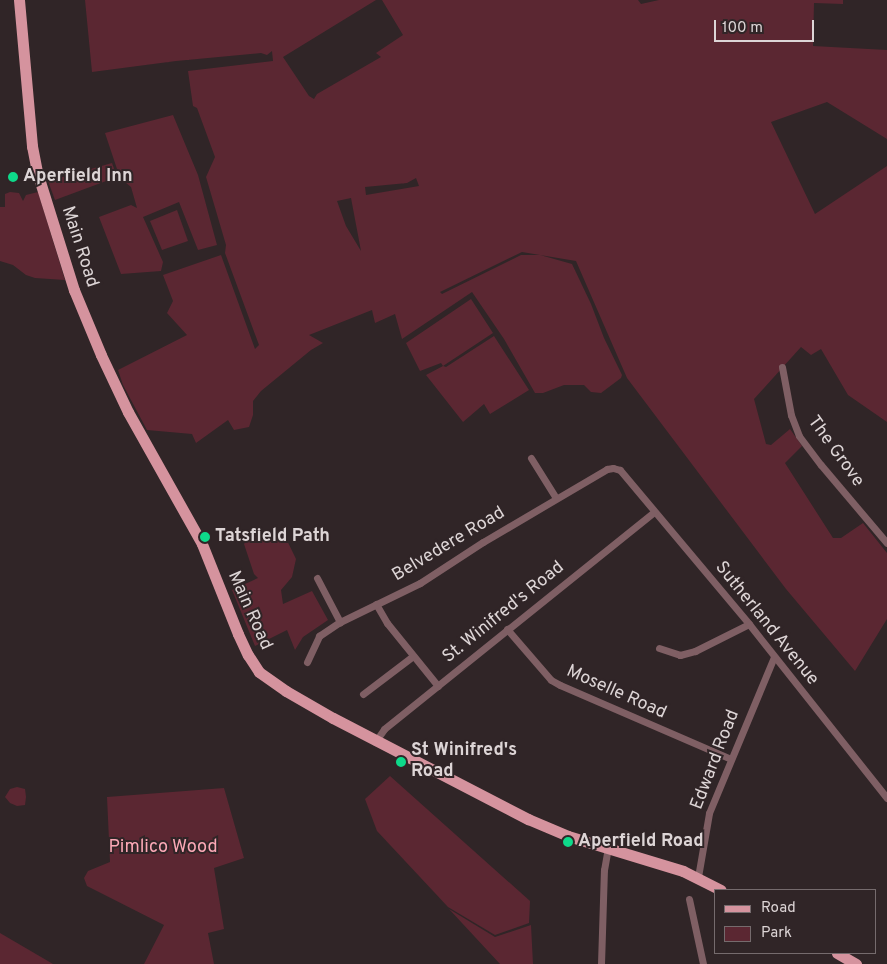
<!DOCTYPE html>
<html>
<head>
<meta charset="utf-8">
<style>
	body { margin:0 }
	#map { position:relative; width:887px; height:964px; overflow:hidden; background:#302527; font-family:Overpass,sans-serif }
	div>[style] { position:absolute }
	.green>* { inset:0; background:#5b2732 }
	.street>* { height:7px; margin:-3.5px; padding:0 3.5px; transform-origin:3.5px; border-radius:3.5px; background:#7f5f64 }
	.primary>* { height:11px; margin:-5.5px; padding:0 5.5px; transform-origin:5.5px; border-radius:5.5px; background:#d5939e }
	.dots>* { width:14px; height:14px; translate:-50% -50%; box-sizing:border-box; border:2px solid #302527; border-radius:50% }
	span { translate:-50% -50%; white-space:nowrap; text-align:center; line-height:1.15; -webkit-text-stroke:4px #302527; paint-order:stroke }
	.poi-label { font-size:18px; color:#ddd5d6; font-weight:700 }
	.left { translate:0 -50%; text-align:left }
	.street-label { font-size:18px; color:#ddd5d6 }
	.park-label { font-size:18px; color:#fba8b6 }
	.legend { position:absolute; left:714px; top:889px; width:162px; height:65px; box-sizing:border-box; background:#302527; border:1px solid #756b6d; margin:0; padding:6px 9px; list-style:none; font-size:15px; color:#ddd5d6 }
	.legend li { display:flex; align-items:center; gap:10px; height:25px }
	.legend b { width:25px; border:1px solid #756b6d }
	.scale { position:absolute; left:714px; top:20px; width:100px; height:22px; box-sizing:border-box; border:2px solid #ddd5d6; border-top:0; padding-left:6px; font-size:15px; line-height:18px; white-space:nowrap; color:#ddd5d6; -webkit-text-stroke:4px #302527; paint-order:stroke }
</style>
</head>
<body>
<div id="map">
	<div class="green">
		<div style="clip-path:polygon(evenodd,85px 0,376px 0,283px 57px,309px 96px,314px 99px,317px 94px,381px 57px,376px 53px,403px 35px,382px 0,638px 0,641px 4px,659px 0,843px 0,843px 4px,814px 3px,813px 46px,887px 50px,887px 139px,827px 102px,771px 122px,815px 214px,887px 166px,887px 422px,848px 395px,821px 349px,811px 355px,801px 347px,754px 399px,766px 444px,771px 445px,790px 429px,802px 446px,785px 463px,833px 538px,841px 538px,863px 523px,887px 553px,887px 619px,855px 671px,786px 589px,627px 378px,576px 261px,540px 255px,572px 264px,591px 304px,604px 338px,622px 375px,621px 378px,601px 393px,591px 392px,584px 385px,564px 385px,543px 393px,535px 393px,504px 339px,472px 292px,402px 339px,395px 314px,375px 323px,372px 310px,309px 335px,323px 343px,311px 350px,261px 391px,253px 401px,253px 415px,249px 427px,234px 430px,228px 420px,196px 443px,192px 434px,147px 430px,123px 385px,118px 370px,187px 335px,167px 313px,173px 301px,163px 275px,221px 255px,255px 349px,259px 345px,225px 253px,226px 245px,206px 177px,215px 157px,197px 108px,193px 106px,188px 71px,273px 61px,272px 51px,267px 55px,261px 53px,176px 61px,92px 72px,85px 0,416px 178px,419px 186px,366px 195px,365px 187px,407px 183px,416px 178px,85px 0,351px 198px,361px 251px,346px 226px,337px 201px,351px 198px,85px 0,522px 252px,540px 255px,521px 255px,442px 294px,440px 292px,522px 252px)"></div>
		<div style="clip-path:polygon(173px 115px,198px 175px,217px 245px,198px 250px,179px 202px,143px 217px,163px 262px,161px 271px,121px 274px,99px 217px,131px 205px,137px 208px,131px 187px,120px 178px,105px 133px)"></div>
		<div style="clip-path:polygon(112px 163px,117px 177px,55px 200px,48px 181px)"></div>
		<div style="clip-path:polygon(10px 192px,19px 193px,23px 201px,26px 195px,38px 192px,65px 280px,35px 278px,26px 275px,13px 265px,0 261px,0 207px,5px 207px,5px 194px)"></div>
		<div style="clip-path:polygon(177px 210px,188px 241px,162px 250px,150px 221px)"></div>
		<div style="clip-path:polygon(471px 299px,493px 333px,443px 366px,446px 367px,494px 336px,529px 390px,490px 414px,484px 404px,463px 422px,426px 375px,443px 366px,441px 363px,420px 371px,406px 343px)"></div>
		<div style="clip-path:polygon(282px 530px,296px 559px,292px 577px,281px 590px,283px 604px,312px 591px,328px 620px,303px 637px,295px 650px,287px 630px,255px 646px,232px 590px,258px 578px,254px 574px,244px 544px,249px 537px)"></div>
		<div style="clip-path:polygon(390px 776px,530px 901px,529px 923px,495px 935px,448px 907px,377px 831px,365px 799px)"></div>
		<div style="clip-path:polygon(17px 787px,25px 789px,26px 797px,25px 805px,17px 806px,10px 803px,5px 797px,10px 789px)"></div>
		<div style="clip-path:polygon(224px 788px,244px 858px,214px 868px,224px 929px,208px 933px,214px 964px,144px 964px,164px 925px,87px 886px,84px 878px,88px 871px,110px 862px,107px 797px)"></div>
		<div style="clip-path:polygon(449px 909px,495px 937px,531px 925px,533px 964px,500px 964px)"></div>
		<div style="clip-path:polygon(0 933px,53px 964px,0 964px)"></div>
	</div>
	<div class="street">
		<div style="left:782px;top:367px;width:49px;rotate:79.4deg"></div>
		<div style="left:791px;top:415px;width:22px;rotate:69deg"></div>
		<div style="left:799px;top:436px;width:36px;rotate:53deg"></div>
		<div style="left:821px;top:465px;width:102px;rotate:49.8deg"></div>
		<div style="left:531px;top:458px;width:47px;rotate:58deg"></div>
		<div style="left:317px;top:578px;width:50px;rotate:62.4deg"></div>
		<div style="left:376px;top:604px;width:22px;rotate:60deg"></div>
		<div style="left:387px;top:623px;width:81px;rotate:51deg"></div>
		<div style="left:507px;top:629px;width:67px;rotate:49.2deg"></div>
		<div style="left:551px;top:680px;width:10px;rotate:29deg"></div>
		<div style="left:560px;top:685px;width:186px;rotate:23.4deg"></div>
		<div style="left:659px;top:648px;width:22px;rotate:18deg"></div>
		<div style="left:680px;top:655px;width:16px;rotate:-15deg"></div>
		<div style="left:695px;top:651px;width:60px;rotate:-26.6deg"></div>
		<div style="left:307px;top:662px;width:29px;rotate:-65deg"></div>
		<div style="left:319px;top:636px;width:25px;rotate:-34deg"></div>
		<div style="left:340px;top:622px;width:89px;rotate:-26deg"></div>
		<div style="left:420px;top:583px;width:75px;rotate:-33.1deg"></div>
		<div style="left:483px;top:542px;width:144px;rotate:-30.5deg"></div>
		<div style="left:607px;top:469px;width:6px;rotate:-9deg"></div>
		<div style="left:613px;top:468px;width:7px;rotate:16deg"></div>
		<div style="left:620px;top:470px;width:201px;rotate:50deg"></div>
		<div style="left:749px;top:624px;width:222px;rotate:51.6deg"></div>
		<div style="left:363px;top:694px;width:63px;rotate:-37.2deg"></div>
		<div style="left:375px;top:742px;width:16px;rotate:-55deg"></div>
		<div style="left:384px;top:729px;width:346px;rotate:-38.8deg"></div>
		<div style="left:698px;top:877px;width:65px;rotate:-80.2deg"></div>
		<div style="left:709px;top:813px;width:169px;rotate:-67.4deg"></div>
		<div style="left:689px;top:899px;width:66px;rotate:77.8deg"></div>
		<div style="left:601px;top:964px;width:94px;rotate:-88.2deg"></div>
		<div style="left:604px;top:870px;width:22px;rotate:-80deg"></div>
	</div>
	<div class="primary">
		<div style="left:19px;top:0;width:147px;rotate:84.9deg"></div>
		<div style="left:32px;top:146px;width:26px;rotate:79deg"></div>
		<div style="left:37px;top:172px;width:124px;rotate:72.6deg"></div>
		<div style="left:74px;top:290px;width:70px;rotate:67.4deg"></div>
		<div style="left:101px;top:355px;width:63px;rotate:64.7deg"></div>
		<div style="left:128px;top:412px;width:151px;rotate:60.7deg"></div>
		<div style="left:202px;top:544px;width:97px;rotate:68.2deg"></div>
		<div style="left:238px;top:634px;width:23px;rotate:65deg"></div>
		<div style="left:248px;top:655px;width:20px;rotate:57deg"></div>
		<div style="left:259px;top:672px;width:33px;rotate:35deg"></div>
		<div style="left:286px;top:691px;width:54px;rotate:29.9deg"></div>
		<div style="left:333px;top:718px;width:220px;rotate:27.4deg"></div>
		<div style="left:528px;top:819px;width:43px;rotate:23deg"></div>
		<div style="left:568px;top:836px;width:120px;rotate:16.9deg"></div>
		<div style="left:683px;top:871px;width:42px;rotate:26.6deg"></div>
		<div style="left:837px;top:953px;width:22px;rotate:30deg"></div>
	</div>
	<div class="dots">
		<div style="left:13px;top:177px;background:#0ed98a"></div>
		<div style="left:205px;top:537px;background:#0ed98a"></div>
		<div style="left:401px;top:762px;background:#0ed98a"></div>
		<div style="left:568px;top:842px;background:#0ed98a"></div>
	</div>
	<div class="poi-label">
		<span class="left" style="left:23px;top:177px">Aperfield Inn</span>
		<span class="left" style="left:215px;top:537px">Tatsfield Path</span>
		<span class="left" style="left:411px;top:762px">St Winifred's<br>Road</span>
		<span class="left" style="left:578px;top:842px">Aperfield Road</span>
	</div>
	<div class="street-label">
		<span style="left:79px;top:247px;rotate:72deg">Main Road</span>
		<span style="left:835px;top:452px;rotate:54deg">The Grove</span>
		<span style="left:449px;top:545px;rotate:-31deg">Belvedere Road</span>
		<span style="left:249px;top:611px;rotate:66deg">Main Road</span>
		<span style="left:504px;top:613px;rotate:-39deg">St. Winifred's Road</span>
		<span style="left:766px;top:624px;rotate:51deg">Sutherland Avenue</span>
		<span style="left:616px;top:693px;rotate:24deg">Moselle Road</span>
		<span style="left:716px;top:760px;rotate:-69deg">Edward Road</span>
	</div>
	<div class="park-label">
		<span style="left:163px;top:848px">Pimlico Wood</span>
	</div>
	<ul class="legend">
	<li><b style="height:6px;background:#d5939e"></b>Road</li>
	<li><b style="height:14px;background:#5b2732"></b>Park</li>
	</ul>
	<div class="scale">100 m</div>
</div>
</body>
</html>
